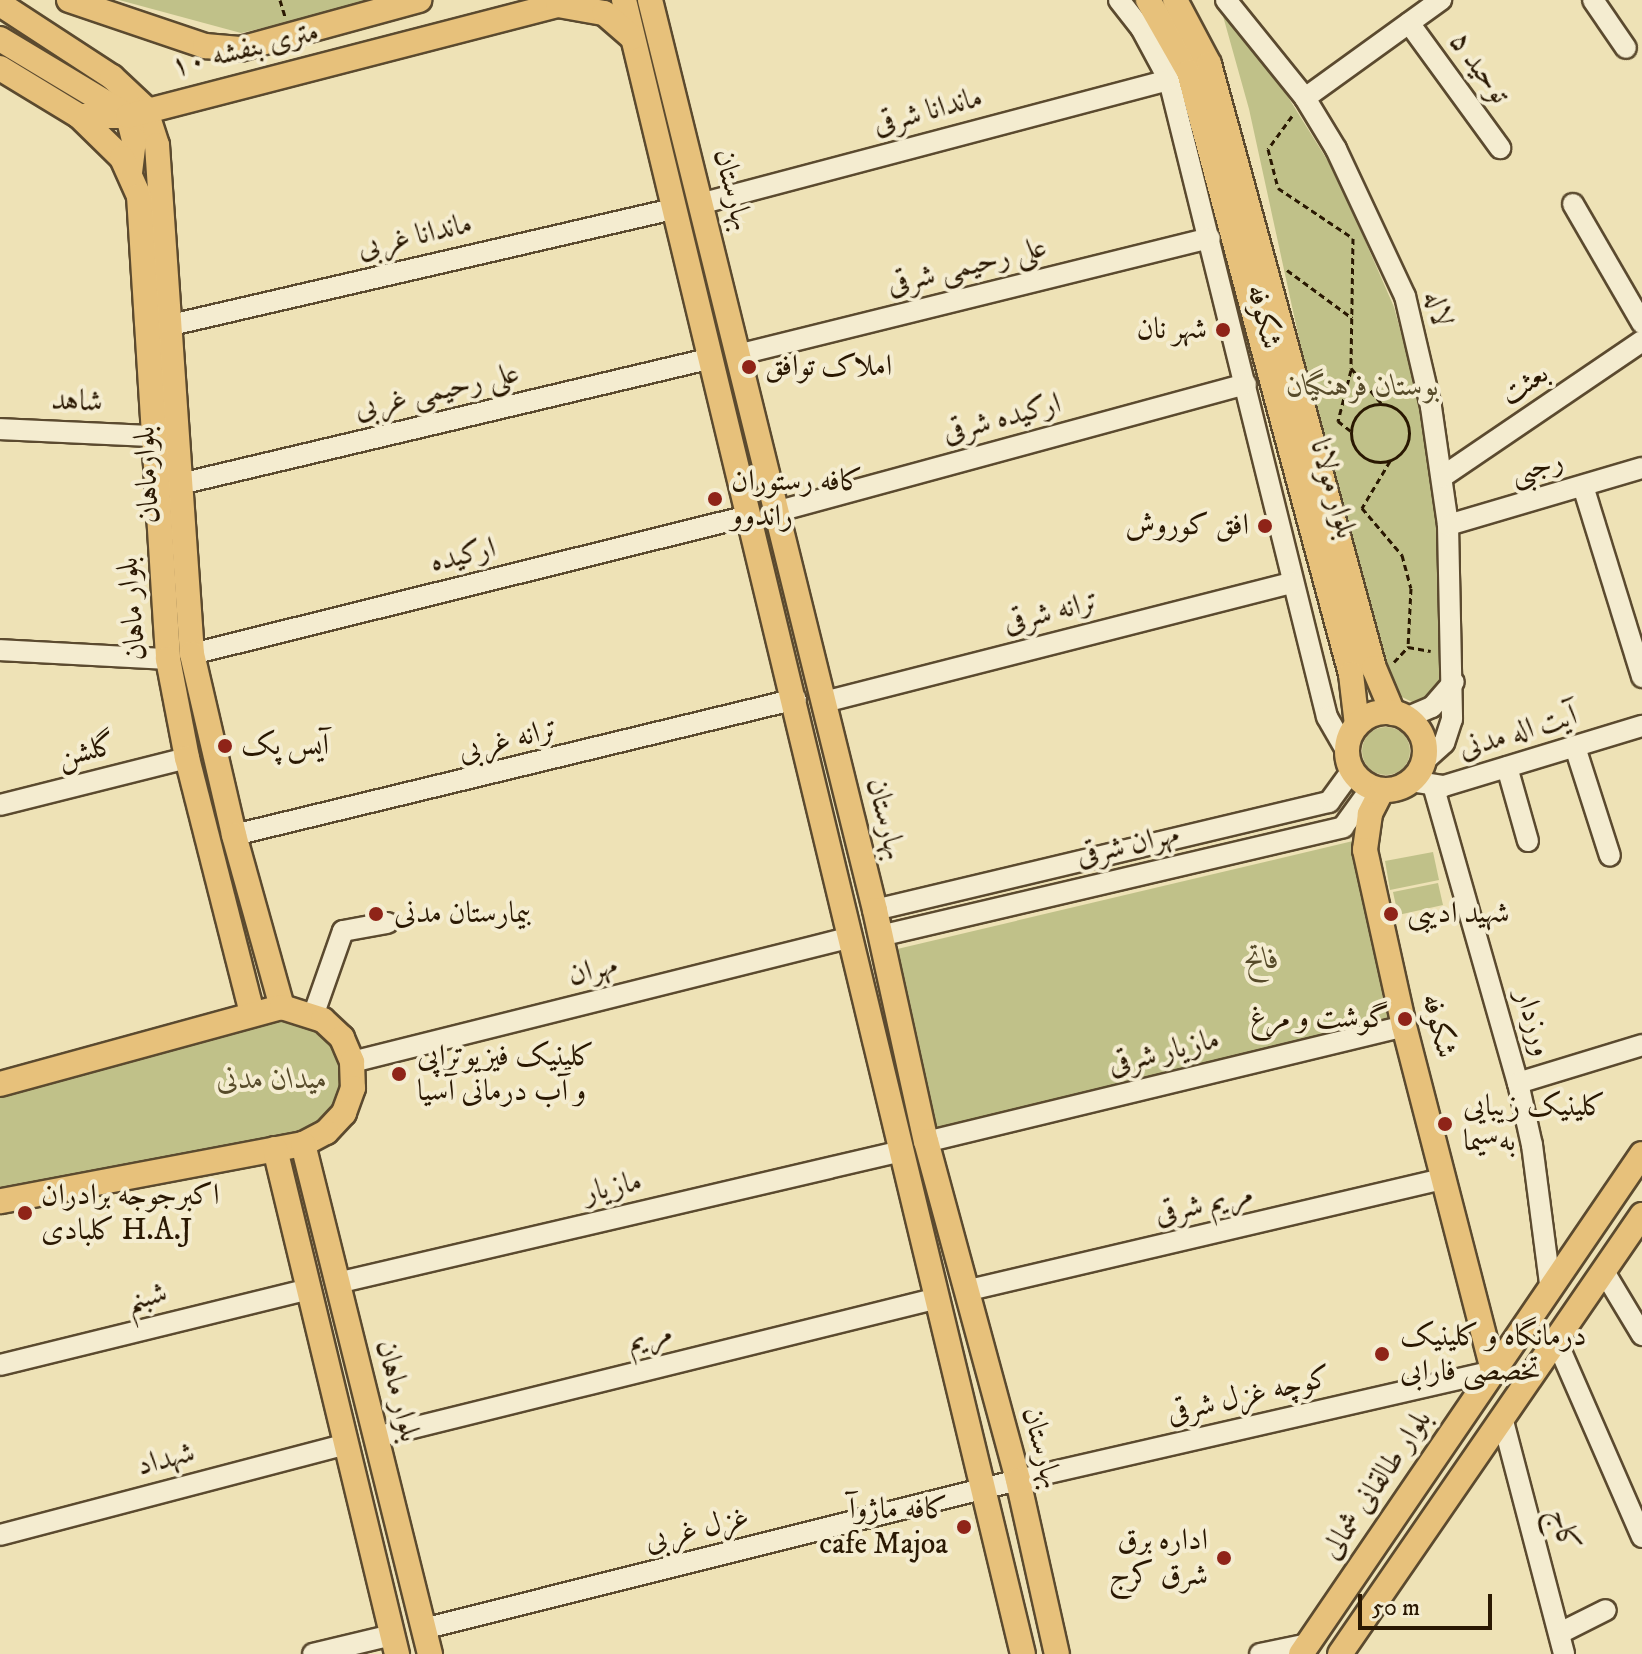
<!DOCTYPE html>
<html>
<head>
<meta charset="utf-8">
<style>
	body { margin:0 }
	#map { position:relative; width:1642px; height:1654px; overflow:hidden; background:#eee2b6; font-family:"IM FELL DW Pica",Amiri,serif }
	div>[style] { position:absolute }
	.green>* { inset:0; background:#c0c189 }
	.round { border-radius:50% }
	.path>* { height:3px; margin-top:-1.5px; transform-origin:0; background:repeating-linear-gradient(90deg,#2a1802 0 6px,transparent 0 10px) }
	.path>.ring { margin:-1.5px; padding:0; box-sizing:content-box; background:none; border:3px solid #2a1802; border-radius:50% }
	.roads { filter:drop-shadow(2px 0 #5b4a2f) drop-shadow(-2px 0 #5b4a2f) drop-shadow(0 2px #5b4a2f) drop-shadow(0 -2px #5b4a2f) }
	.minor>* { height:20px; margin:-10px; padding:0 10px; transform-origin:10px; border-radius:10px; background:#f4ecd0 }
	.major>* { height:24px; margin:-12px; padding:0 12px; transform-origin:12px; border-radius:12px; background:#e7c17b }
	.major>.ring { margin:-12px; padding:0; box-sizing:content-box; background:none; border:24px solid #e7c17b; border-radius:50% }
	.dots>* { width:22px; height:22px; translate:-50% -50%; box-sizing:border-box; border:4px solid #f4ecd0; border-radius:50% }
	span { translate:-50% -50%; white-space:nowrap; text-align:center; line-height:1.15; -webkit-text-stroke:8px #f4ecd0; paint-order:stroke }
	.street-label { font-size:30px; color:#2a1802 }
	.poi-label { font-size:30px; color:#2a1802 }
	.right { translate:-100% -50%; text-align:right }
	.left { translate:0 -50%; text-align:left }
	.park-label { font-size:30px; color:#574b2a; font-style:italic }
	.scale { position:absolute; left:1358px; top:1594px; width:134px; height:36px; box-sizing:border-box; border:4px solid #2a1802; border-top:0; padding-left:10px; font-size:24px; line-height:28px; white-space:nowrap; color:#2a1802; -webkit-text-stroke:6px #f4ecd0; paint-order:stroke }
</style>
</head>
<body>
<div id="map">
	<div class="green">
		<div style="clip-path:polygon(119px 0,382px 0,241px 33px)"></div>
		<div style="clip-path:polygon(1223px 16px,1278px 81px,1336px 174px,1394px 307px,1417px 392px,1433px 485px,1444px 601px,1443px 688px,1418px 705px,1390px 691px,1315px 412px,1249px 109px)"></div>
		<div class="round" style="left:1362px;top:727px;width:48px;height:48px"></div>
		<div style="clip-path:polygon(1353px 841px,1400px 1024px,932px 1134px,893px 950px)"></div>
		<div style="clip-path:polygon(1433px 852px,1439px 880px,1390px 890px,1385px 861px)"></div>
		<div style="clip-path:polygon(1438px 883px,1443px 905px,1398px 915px,1393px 892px)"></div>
		<div style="clip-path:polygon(270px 1018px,297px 1018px,317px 1027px,336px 1048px,343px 1070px,336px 1108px,305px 1134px,0 1188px,0 1094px)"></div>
	</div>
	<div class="path">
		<div style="left:280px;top:0;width:17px;rotate:73deg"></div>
		<div style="left:1292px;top:116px;width:41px;rotate:126deg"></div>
		<div style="left:1268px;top:149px;width:40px;rotate:75.6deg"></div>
		<div style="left:1278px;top:188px;width:90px;rotate:33.7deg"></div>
		<div style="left:1353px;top:238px;width:130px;rotate:90.9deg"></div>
		<div style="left:1351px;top:368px;width:48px;rotate:49.3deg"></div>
		<div style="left:1287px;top:270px;width:81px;rotate:36.4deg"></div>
		<div style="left:1351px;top:370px;width:53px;rotate:104.3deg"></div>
		<div style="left:1338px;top:421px;width:16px;rotate:38deg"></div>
		<div class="ring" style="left:1351px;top:404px;width:55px;height:55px"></div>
		<div style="left:1390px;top:461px;width:55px;rotate:120.8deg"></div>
		<div style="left:1362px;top:508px;width:62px;rotate:49.6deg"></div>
		<div style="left:1402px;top:555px;width:34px;rotate:75deg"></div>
		<div style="left:1411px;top:588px;width:59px;rotate:92.9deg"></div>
		<div style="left:1394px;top:662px;width:21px;rotate:-47deg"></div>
		<div style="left:1408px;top:647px;width:23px;rotate:10deg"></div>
	</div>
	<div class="roads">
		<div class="minor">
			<div style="left:1119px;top:0;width:36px;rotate:52deg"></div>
			<div style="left:1141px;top:28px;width:59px;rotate:61.7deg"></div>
			<div style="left:1169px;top:80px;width:656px;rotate:76.07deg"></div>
			<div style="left:1327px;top:717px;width:39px;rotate:60deg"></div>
			<div style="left:1226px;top:0;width:126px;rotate:51.1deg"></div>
			<div style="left:1305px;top:98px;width:60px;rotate:58.7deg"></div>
			<div style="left:1336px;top:149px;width:162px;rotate:64.9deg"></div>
			<div style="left:1405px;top:296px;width:114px;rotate:76.8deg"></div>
			<div style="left:1431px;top:407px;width:119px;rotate:81.8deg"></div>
			<div style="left:1448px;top:525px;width:194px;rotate:88.8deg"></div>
			<div style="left:1452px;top:719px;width:25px;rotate:108deg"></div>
			<div style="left:1444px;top:743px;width:27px;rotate:138deg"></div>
			<div style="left:1593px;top:0;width:58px;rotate:55.5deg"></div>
			<div style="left:1409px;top:23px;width:155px;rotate:53.9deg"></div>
			<div style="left:1305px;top:98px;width:168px;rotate:-35.8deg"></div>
			<div style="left:703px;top:203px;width:482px;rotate:-14.8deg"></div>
			<div style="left:1573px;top:204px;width:138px;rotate:59.9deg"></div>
			<div style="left:171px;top:325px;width:515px;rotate:-13.01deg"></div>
			<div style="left:737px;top:355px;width:487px;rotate:-13.9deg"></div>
			<div style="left:0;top:429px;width:151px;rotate:2.7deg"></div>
			<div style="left:1442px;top:477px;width:242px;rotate:-34.2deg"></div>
			<div style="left:180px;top:484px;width:543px;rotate:-13.32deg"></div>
			<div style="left:1583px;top:486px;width:200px;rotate:72.8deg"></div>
			<div style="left:775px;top:512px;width:488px;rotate:-15.2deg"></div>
			<div style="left:1448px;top:525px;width:202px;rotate:-16.4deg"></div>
			<div style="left:0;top:650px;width:168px;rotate:3.1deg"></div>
			<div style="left:192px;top:654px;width:573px;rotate:-13.94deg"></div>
			<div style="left:824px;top:702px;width:483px;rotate:-14.3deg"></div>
			<div style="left:1406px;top:718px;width:28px;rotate:-23deg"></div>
			<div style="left:1432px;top:707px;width:33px;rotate:-49deg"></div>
			<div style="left:1575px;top:747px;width:114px;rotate:72.2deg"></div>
			<div style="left:1507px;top:767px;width:77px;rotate:74.2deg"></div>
			<div style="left:1411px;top:781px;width:33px;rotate:9deg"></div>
			<div style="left:1444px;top:786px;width:207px;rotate:-16.9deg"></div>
			<div style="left:1433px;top:785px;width:310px;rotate:74.1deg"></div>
			<div style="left:1518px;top:1083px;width:64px;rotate:77.3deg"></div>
			<div style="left:1532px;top:1145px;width:140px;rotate:82.6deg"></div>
			<div style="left:0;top:805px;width:193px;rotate:-14.1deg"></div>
			<div style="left:234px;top:835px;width:578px;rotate:-13.6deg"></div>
			<div style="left:875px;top:910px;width:467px;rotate:-13.4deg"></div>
			<div style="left:1329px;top:802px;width:39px;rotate:-54deg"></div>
			<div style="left:880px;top:936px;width:476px;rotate:-13.2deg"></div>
			<div style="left:1343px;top:827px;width:49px;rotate:-54.1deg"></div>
			<div style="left:313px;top:1016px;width:90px;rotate:-70.6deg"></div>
			<div style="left:343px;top:931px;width:45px;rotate:-10.3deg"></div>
			<div style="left:352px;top:1062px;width:511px;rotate:-14.04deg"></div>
			<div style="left:1518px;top:1083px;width:130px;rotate:-17deg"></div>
			<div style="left:938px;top:1139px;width:480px;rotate:-13.6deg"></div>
			<div style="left:1603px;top:1270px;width:76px;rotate:59deg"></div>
			<div style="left:337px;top:1283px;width:580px;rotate:-13.15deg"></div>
			<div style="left:978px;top:1288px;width:479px;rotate:-13.2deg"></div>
			<div style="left:1556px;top:1340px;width:215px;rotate:66.4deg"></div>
			<div style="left:0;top:1365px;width:318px;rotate:-13.8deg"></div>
			<div style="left:1503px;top:1421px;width:241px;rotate:75.3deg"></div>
			<div style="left:376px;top:1437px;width:579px;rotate:-13.89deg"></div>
			<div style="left:0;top:1535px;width:358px;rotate:-14.7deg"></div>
			<div style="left:423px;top:1629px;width:613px;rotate:-14.06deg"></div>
			<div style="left:1018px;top:1480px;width:487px;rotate:-12.9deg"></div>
			<div style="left:1560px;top:1633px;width:51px;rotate:-26.6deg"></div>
			<div style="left:313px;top:1654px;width:81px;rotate:-13.5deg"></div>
			<div style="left:1260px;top:1654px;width:49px;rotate:-11.8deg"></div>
		</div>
		<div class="major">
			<div style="left:69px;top:0;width:144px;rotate:18.7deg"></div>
			<div style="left:205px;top:46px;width:35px;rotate:5deg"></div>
			<div style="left:240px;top:49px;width:186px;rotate:-15.3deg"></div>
			<div style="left:624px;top:0;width:1701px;rotate:76.44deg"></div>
			<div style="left:650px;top:0;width:937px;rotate:76.11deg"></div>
			<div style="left:875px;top:910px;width:237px;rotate:77.6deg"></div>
			<div style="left:926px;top:1141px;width:351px;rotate:74.8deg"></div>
			<div style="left:1018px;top:1480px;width:178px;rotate:77.4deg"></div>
			<div style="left:1148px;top:0;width:83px;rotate:60.3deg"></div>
			<div style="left:1189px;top:72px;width:623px;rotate:74.94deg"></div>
			<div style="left:1351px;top:674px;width:51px;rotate:83.3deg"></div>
			<div style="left:1175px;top:0;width:72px;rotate:62deg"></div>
			<div style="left:1209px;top:64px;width:626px;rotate:74.72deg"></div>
			<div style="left:1374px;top:668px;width:49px;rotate:67.1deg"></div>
			<div style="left:0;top:4px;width:134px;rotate:33.1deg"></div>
			<div style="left:112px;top:77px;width:45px;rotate:43.2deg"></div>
			<div style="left:145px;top:108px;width:39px;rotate:72deg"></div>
			<div style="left:157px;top:145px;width:510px;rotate:86.07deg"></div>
			<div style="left:192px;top:654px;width:186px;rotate:76.9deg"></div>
			<div style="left:234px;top:835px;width:179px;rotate:74.4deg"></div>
			<div style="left:0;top:39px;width:149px;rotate:31deg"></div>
			<div style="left:128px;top:116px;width:25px;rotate:76deg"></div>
			<div style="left:134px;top:140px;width:33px;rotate:97deg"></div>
			<div style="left:0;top:68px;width:92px;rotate:31.3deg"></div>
			<div style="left:79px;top:116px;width:60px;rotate:44.3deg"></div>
			<div style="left:122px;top:158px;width:42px;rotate:65.9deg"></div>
			<div style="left:139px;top:196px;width:464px;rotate:86.4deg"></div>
			<div style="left:168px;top:659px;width:101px;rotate:79.1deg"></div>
			<div style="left:187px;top:758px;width:263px;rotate:75.7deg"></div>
			<div style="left:79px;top:116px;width:49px"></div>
			<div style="left:128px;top:116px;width:444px;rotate:-14.5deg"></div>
			<div style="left:558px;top:5px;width:47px;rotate:9.9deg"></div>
			<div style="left:604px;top:13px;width:37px;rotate:41deg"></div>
			<div class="ring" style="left:1347px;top:712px;width:54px;height:54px"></div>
			<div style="left:1382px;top:790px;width:27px;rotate:117deg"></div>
			<div style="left:1370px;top:814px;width:36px;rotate:98deg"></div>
			<div style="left:1365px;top:850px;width:180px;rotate:77.5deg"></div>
			<div style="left:1404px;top:1026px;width:356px;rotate:75.5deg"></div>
			<div style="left:0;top:1084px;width:292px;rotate:-15.3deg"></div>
			<div style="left:282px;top:1007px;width:43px;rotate:17.6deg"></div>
			<div style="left:323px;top:1020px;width:26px;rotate:43deg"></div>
			<div style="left:342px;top:1038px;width:26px;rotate:67deg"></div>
			<div style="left:352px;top:1062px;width:26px;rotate:88deg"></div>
			<div style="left:353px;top:1088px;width:27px;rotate:110deg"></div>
			<div style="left:344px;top:1113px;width:26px;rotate:133deg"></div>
			<div style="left:326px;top:1132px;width:26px;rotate:152deg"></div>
			<div style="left:303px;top:1144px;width:308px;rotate:169.3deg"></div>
			<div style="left:303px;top:1144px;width:526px;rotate:76.02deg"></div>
			<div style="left:275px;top:1149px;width:520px;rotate:76.42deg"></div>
			<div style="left:1301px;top:1654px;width:605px;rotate:-55.71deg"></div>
			<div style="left:1340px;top:1654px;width:533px;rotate:-55.47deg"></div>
		</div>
	</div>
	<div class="dots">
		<div style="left:1223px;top:330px;background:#8f2418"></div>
		<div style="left:749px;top:367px;background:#8f2418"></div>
		<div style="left:715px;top:499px;background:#8f2418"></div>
		<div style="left:1265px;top:526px;background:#8f2418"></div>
		<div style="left:225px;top:746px;background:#8f2418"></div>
		<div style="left:376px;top:914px;background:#8f2418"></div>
		<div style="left:1391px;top:914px;background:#8f2418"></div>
		<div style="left:1405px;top:1019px;background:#8f2418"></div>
		<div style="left:399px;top:1074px;background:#8f2418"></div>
		<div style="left:1445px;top:1124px;background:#8f2418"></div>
		<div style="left:25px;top:1213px;background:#8f2418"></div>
		<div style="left:1382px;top:1354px;background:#8f2418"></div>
		<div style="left:964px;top:1527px;background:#8f2418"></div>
		<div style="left:1224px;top:1558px;background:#8f2418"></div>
	</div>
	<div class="street-label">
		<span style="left:245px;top:50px;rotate:-14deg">۱۰ متری بنفشه</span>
		<span style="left:1479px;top:68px;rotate:54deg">توحید ۵</span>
		<span style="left:928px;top:112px;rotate:-15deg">ماندانا شرقی</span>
		<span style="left:732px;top:190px;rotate:76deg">بهارستان</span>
		<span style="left:415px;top:237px;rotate:-13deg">ماندانا غربی</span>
		<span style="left:967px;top:267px;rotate:-14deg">علی رحیمی شرقی</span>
		<span style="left:1437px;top:309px;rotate:75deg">لاله</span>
		<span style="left:1263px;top:317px;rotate:76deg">شکوفه</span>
		<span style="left:1525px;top:385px;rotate:-34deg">بعثت</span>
		<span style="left:437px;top:392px;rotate:-13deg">علی رحیمی غربی</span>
		<span style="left:77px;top:402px;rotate:3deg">شاهد</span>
		<span style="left:1002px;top:419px;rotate:-15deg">ارکیده شرقی</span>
		<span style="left:1537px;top:468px;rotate:-16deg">رجبی</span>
		<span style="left:148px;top:475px;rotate:-93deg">بلوارماهان</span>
		<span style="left:1332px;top:489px;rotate:74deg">بلوار مولانا</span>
		<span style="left:463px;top:556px;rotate:-14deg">ارکیده</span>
		<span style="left:133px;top:609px;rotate:-95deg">بلوار ماهان</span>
		<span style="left:1051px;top:613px;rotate:-14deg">ترانه شرقی</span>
		<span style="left:1518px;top:733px;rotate:-17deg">آیت اله مدنی</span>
		<span style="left:508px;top:741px;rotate:-14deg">ترانه غربی</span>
		<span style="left:87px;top:752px;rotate:-14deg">گلشن</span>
		<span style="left:885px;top:819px;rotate:76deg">بهارستان</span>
		<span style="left:1128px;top:846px;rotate:-13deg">مهران شرقی</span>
		<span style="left:593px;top:971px;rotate:-14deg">مهران</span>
		<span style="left:1533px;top:1023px;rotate:74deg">ورزدار</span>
		<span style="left:1438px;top:1026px;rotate:76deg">شکوفه</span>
		<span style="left:1164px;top:1053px;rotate:-14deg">مازیار شرقی</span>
		<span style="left:613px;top:1188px;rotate:-13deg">مازیار</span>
		<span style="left:1204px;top:1205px;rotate:-13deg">مریم شرقی</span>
		<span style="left:147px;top:1298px;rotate:-14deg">شبنم</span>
		<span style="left:650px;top:1338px;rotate:-14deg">مریم</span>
		<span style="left:397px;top:1391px;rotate:76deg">بلوار ماهان</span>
		<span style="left:1249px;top:1396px;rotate:-13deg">کوچه غزل شرقی</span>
		<span style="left:1041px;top:1448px;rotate:75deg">بهارستان</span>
		<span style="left:166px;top:1460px;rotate:-15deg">شهداد</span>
		<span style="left:1377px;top:1485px;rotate:-56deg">بلوار طالقانی شمالی</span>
		<span style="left:697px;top:1530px;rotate:-14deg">غزل غربی</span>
		<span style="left:1563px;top:1530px;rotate:75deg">کاج</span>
	</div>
	<div class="poi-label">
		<span class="right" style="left:1207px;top:330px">شهر نان</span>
		<span class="left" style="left:765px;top:367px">املاک توافق</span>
		<span class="left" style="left:731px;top:499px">کافه رستوران<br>راندوو</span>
		<span class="right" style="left:1249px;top:526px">افق کوروش</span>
		<span class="left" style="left:241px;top:746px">آیس پک</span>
		<span class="left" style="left:394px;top:914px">بیمارستان مدنی</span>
		<span class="left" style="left:1407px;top:914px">شهید ادیبی</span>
		<span class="right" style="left:1389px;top:1019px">گوشت و مرغ</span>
		<span class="left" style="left:417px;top:1074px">کلینیک فیزیوتراپی<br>و آب درمانی آسیا</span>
		<span class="left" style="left:1463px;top:1124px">کلینیک زیبایی<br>به‌سیما</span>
		<span class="left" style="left:41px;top:1213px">اکبرجوجه برادران<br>کلبادی H.A.J</span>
		<span class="left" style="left:1400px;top:1354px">درمانگاه و کلینیک<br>تخصصی فارابی</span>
		<span class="right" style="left:948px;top:1527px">کافه ماژوآ<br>cafe Majoa</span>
		<span class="right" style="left:1208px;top:1558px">اداره برق<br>شرق کرج</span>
	</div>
	<div class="park-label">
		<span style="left:1363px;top:387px">بوستان فرهنگیان</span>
		<span style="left:1262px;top:960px">فاتح</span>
		<span style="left:272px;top:1080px">میدان مدنی</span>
	</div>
	<div class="scale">50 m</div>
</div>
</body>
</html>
